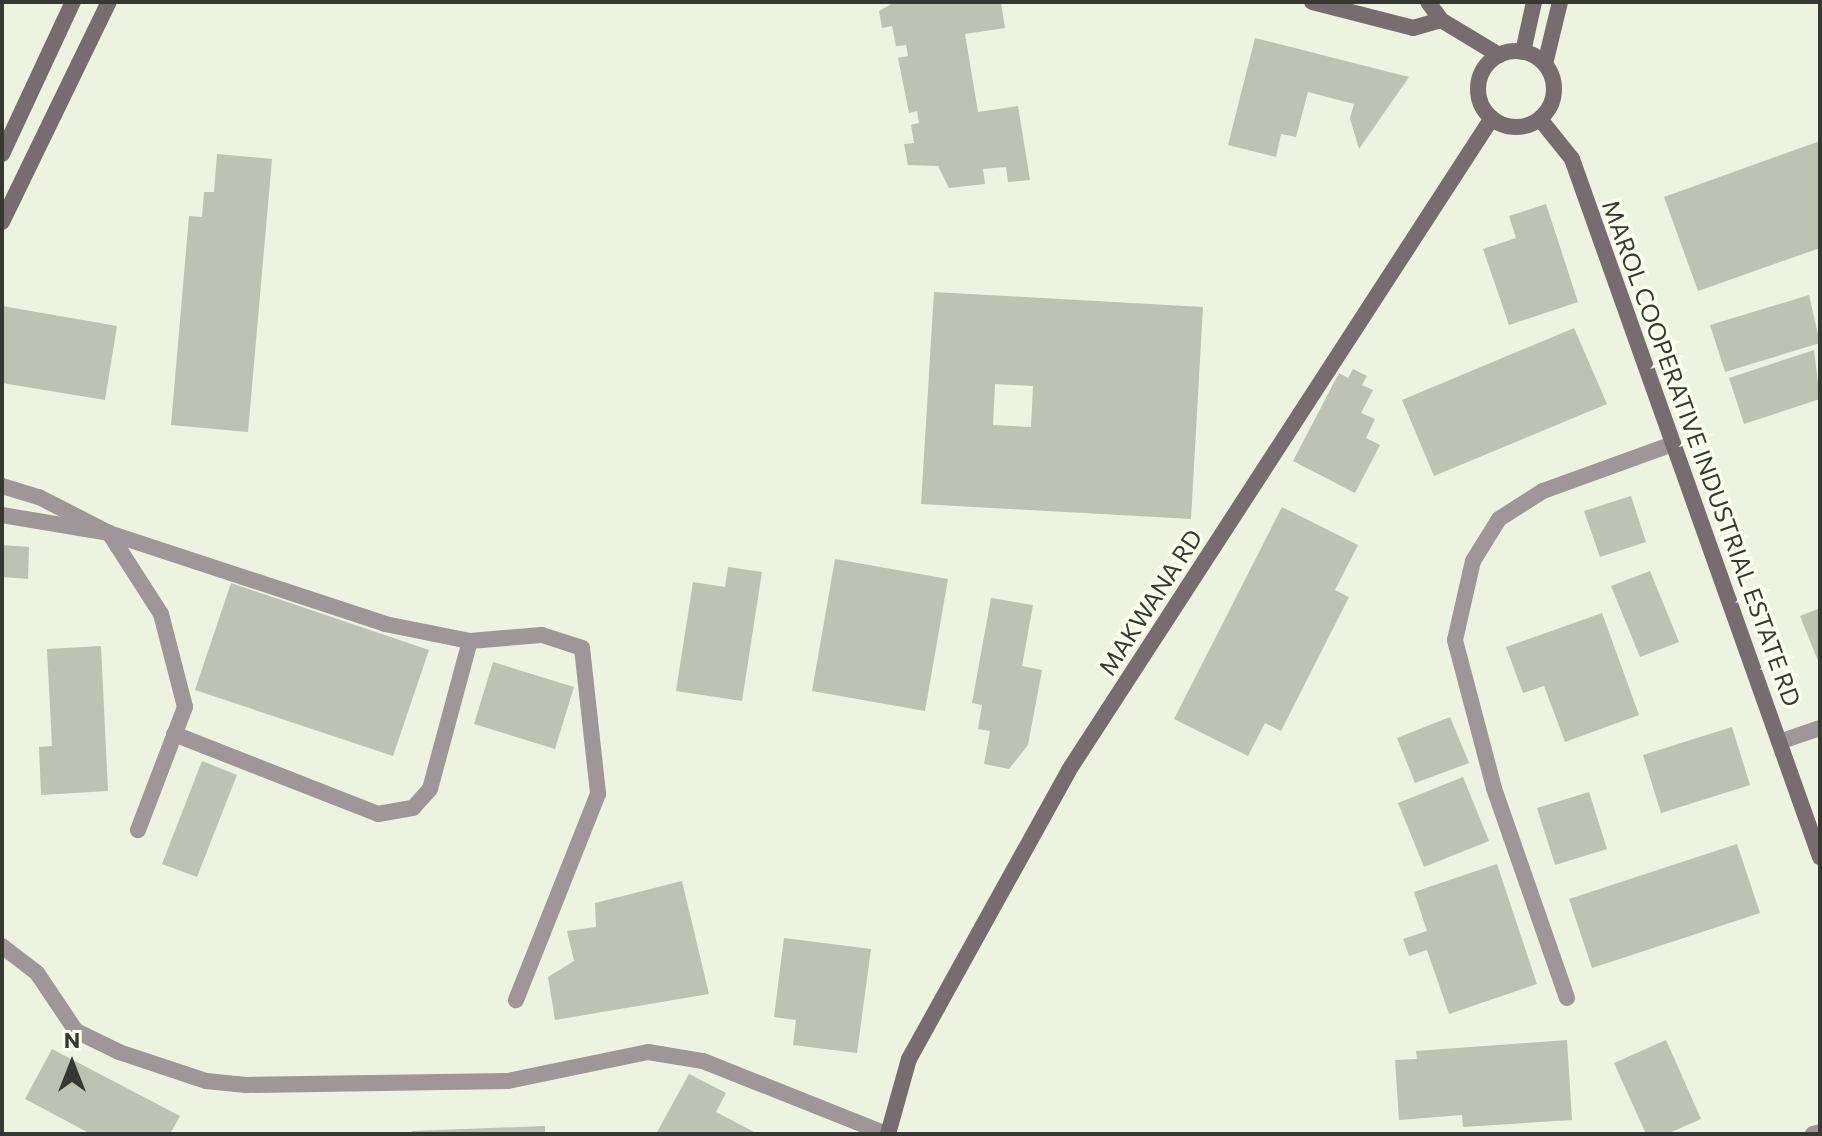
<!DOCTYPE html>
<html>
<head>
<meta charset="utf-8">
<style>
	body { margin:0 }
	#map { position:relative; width:1822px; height:1136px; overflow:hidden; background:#edf2e1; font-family:Commissioner,sans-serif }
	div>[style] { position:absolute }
	.building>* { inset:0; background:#bdc2b2 }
	.street>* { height:16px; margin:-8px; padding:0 8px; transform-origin:8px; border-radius:8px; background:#9e9699 }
	.secondary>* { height:16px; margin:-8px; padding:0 8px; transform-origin:8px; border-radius:8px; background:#776c70 }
	.secondary>.ring { margin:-8px; padding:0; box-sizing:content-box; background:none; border:16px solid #776c70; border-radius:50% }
	span { translate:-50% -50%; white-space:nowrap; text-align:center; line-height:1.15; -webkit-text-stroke:7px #faffee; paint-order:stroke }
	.street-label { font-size:24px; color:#373832 }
	.frame { position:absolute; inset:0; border:4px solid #373832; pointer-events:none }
	.north { position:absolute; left:32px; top:1024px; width:80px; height:80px; -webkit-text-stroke:6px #faffee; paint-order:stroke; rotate:0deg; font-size:22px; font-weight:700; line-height:32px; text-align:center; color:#373832 }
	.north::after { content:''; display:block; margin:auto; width:28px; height:36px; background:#373832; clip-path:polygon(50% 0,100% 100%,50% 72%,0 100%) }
</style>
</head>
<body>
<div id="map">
	<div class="building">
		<div style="clip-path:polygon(895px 2px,1001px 2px,1005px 28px,965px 34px,978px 112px,1018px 106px,1030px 180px,1008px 182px,1006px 167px,983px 169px,985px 184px,949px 188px,938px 166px,908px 165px,904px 144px,914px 143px,911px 125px,919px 123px,917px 111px,909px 113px,898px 58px,908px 56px,906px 45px,896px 46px,892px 26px,882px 28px,879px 11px)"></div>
		<div style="clip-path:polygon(1255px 38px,1409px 77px,1359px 149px,1350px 118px,1354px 104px,1308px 92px,1296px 137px,1281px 134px,1276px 157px,1228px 145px)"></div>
		<div style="clip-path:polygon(1820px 141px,1820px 248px,1698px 291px,1664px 197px)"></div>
		<div style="clip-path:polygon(217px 154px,272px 159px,248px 432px,171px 425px,189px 216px,202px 217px,204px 192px,214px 192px)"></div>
		<div style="clip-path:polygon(1546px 204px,1578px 302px,1509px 325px,1483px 249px,1516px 238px,1509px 216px)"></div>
		<div style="clip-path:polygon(evenodd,934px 292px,1203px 307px,1191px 519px,921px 504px,934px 292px,995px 384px,1033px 386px,1031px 427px,993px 425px,995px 384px)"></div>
		<div style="clip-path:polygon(1809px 295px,1820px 343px,1725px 372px,1710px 325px)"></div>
		<div style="clip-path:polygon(2px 306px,117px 326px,105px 400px,2px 383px)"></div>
		<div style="clip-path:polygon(1574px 328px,1607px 404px,1434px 476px,1402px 400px)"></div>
		<div style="clip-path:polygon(1814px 350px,1820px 399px,1744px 424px,1729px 378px)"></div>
		<div style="clip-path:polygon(1353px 369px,1367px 376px,1362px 385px,1373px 390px,1361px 413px,1375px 419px,1366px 438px,1380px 445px,1355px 493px,1293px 461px,1339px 373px,1348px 378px)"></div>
		<div style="clip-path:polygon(1631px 496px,1646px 542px,1600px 557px,1584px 511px)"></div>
		<div style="clip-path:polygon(1282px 507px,1358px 545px,1335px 590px,1349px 597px,1281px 731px,1265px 723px,1248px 756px,1174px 719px)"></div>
		<div style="clip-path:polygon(2px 545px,29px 547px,28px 579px,2px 577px)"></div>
		<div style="clip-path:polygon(835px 559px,948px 579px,925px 711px,812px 691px)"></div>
		<div style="clip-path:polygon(728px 567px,762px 572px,742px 701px,676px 691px,693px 582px,725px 587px)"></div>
		<div style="clip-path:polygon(1650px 571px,1679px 642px,1640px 657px,1611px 586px)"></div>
		<div style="clip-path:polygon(231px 583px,429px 650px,393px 756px,195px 690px)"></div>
		<div style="clip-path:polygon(991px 598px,1033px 605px,1022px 666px,1042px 670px,1028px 745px,1009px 769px,984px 764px,990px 731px,978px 729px,982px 705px,972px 703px)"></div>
		<div style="clip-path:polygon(1820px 608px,1820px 666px,1800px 616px)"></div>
		<div style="clip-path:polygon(1602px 613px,1639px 715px,1565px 742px,1544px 686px,1523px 693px,1506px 647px)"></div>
		<div style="clip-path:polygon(101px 646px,108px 791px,41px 795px,39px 747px,52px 746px,47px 649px)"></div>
		<div style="clip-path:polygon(493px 662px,574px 687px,555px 749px,474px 724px)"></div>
		<div style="clip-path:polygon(1450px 717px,1469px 763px,1415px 783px,1397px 738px)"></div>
		<div style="clip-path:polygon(1732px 727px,1750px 785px,1661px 813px,1643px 755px)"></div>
		<div style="clip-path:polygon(202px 761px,237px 775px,197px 877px,162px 864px)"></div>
		<div style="clip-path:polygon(1463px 777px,1489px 841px,1424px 867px,1398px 803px)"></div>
		<div style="clip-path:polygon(1589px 792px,1607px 849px,1555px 865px,1537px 808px)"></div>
		<div style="clip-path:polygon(1737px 844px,1760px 913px,1592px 968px,1569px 899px)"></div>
		<div style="clip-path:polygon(1497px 864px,1537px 984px,1449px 1014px,1427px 950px,1409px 956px,1403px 939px,1427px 931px,1414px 892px)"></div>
		<div style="clip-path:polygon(682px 881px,709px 994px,555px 1020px,548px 977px,574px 961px,567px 931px,596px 927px,595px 903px)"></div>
		<div style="clip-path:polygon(784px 938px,871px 949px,857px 1053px,793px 1045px,796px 1020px,774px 1017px)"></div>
		<div style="clip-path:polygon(1567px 1040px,1572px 1120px,1463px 1127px,1462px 1115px,1399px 1120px,1395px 1060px,1417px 1059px,1416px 1051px)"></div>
		<div style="clip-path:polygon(1666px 1040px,1701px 1119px,1667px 1134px,1646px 1134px,1614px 1063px)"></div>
		<div style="clip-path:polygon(52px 1049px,180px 1116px,170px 1134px,91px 1134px,25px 1099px)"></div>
		<div style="clip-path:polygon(689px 1074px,726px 1093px,716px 1112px,758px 1134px,656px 1134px)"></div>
		<div style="clip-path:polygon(545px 1126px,545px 1134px,412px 1134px,412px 1131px)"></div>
	</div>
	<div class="street">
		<div style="left:2px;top:486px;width:39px;rotate:17deg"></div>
		<div style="left:39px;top:497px;width:79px;rotate:27.2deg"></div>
		<div style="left:109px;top:533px;width:96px;rotate:57.3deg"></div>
		<div style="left:161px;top:614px;width:96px;rotate:75.5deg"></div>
		<div style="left:185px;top:707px;width:132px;rotate:110.9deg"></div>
		<div style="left:2px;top:515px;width:109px;rotate:9.5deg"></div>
		<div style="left:109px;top:533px;width:291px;rotate:18.2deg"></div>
		<div style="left:385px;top:624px;width:87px;rotate:11.3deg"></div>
		<div style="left:470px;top:641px;width:72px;rotate:-4.8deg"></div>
		<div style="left:542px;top:635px;width:42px;rotate:18deg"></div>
		<div style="left:582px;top:648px;width:147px;rotate:83.7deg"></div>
		<div style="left:598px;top:794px;width:222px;rotate:111.7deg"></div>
		<div style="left:174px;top:734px;width:219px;rotate:21.4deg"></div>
		<div style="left:378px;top:814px;width:36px;rotate:-10deg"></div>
		<div style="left:413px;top:808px;width:25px;rotate:-48deg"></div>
		<div style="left:430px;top:789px;width:153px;rotate:-74.9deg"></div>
		<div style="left:1779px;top:742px;width:43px;rotate:-18.9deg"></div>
		<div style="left:2px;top:946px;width:44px;rotate:37.6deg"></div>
		<div style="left:37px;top:973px;width:70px;rotate:56.1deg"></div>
		<div style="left:76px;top:1031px;width:48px;rotate:26deg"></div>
		<div style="left:119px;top:1052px;width:92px;rotate:18.4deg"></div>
		<div style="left:206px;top:1081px;width:40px;rotate:5.7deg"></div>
		<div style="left:246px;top:1085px;width:262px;rotate:-0.9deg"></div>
		<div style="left:508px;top:1081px;width:143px;rotate:-11.7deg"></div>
		<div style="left:648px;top:1052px;width:56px;rotate:9.3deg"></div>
		<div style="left:703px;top:1061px;width:197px;rotate:21.7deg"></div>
		<div style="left:1567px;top:998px;width:222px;rotate:-109.2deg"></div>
		<div style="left:1494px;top:788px;width:153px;rotate:-104.8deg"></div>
		<div style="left:1455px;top:640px;width:81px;rotate:-77.2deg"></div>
		<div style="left:1473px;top:561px;width:49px;rotate:-58.2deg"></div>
		<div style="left:1499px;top:519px;width:52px;rotate:-32.5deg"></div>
		<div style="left:1543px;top:491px;width:138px;rotate:-19.9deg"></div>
		<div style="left:1813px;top:1134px;width:7px;rotate:-16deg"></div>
	</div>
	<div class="secondary">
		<div style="left:1312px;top:2px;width:104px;rotate:14.4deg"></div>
		<div style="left:1413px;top:28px;width:29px;rotate:-16deg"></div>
		<div style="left:1428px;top:2px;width:22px;rotate:54deg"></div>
		<div style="left:1441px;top:20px;width:68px;rotate:31.1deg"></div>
		<div class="ring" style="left:1478px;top:51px;width:60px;height:60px"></div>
		<div style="left:1523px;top:52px;width:51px;rotate:-77.6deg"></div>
		<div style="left:1545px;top:64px;width:64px;rotate:-76.4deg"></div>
		<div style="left:1540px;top:119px;width:51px;rotate:51.3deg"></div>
		<div style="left:1572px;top:159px;width:741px;rotate:70.44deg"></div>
		<div style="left:2px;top:154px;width:168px;rotate:-65deg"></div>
		<div style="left:2px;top:222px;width:245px;rotate:-64.1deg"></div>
		<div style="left:888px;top:1134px;width:78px;rotate:-74.4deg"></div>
		<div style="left:909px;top:1059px;width:330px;rotate:-61deg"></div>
		<div style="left:1069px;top:770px;width:777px;rotate:-57.03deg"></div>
	</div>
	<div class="street-label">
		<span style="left:1702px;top:453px;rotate:70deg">MAROL COOPERATIVE INDUSTRIAL ESTATE RD</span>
		<span style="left:1150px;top:602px;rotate:-57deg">MAKWANA RD</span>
	</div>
	<div class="frame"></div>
	<div class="north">N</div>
</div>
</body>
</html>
